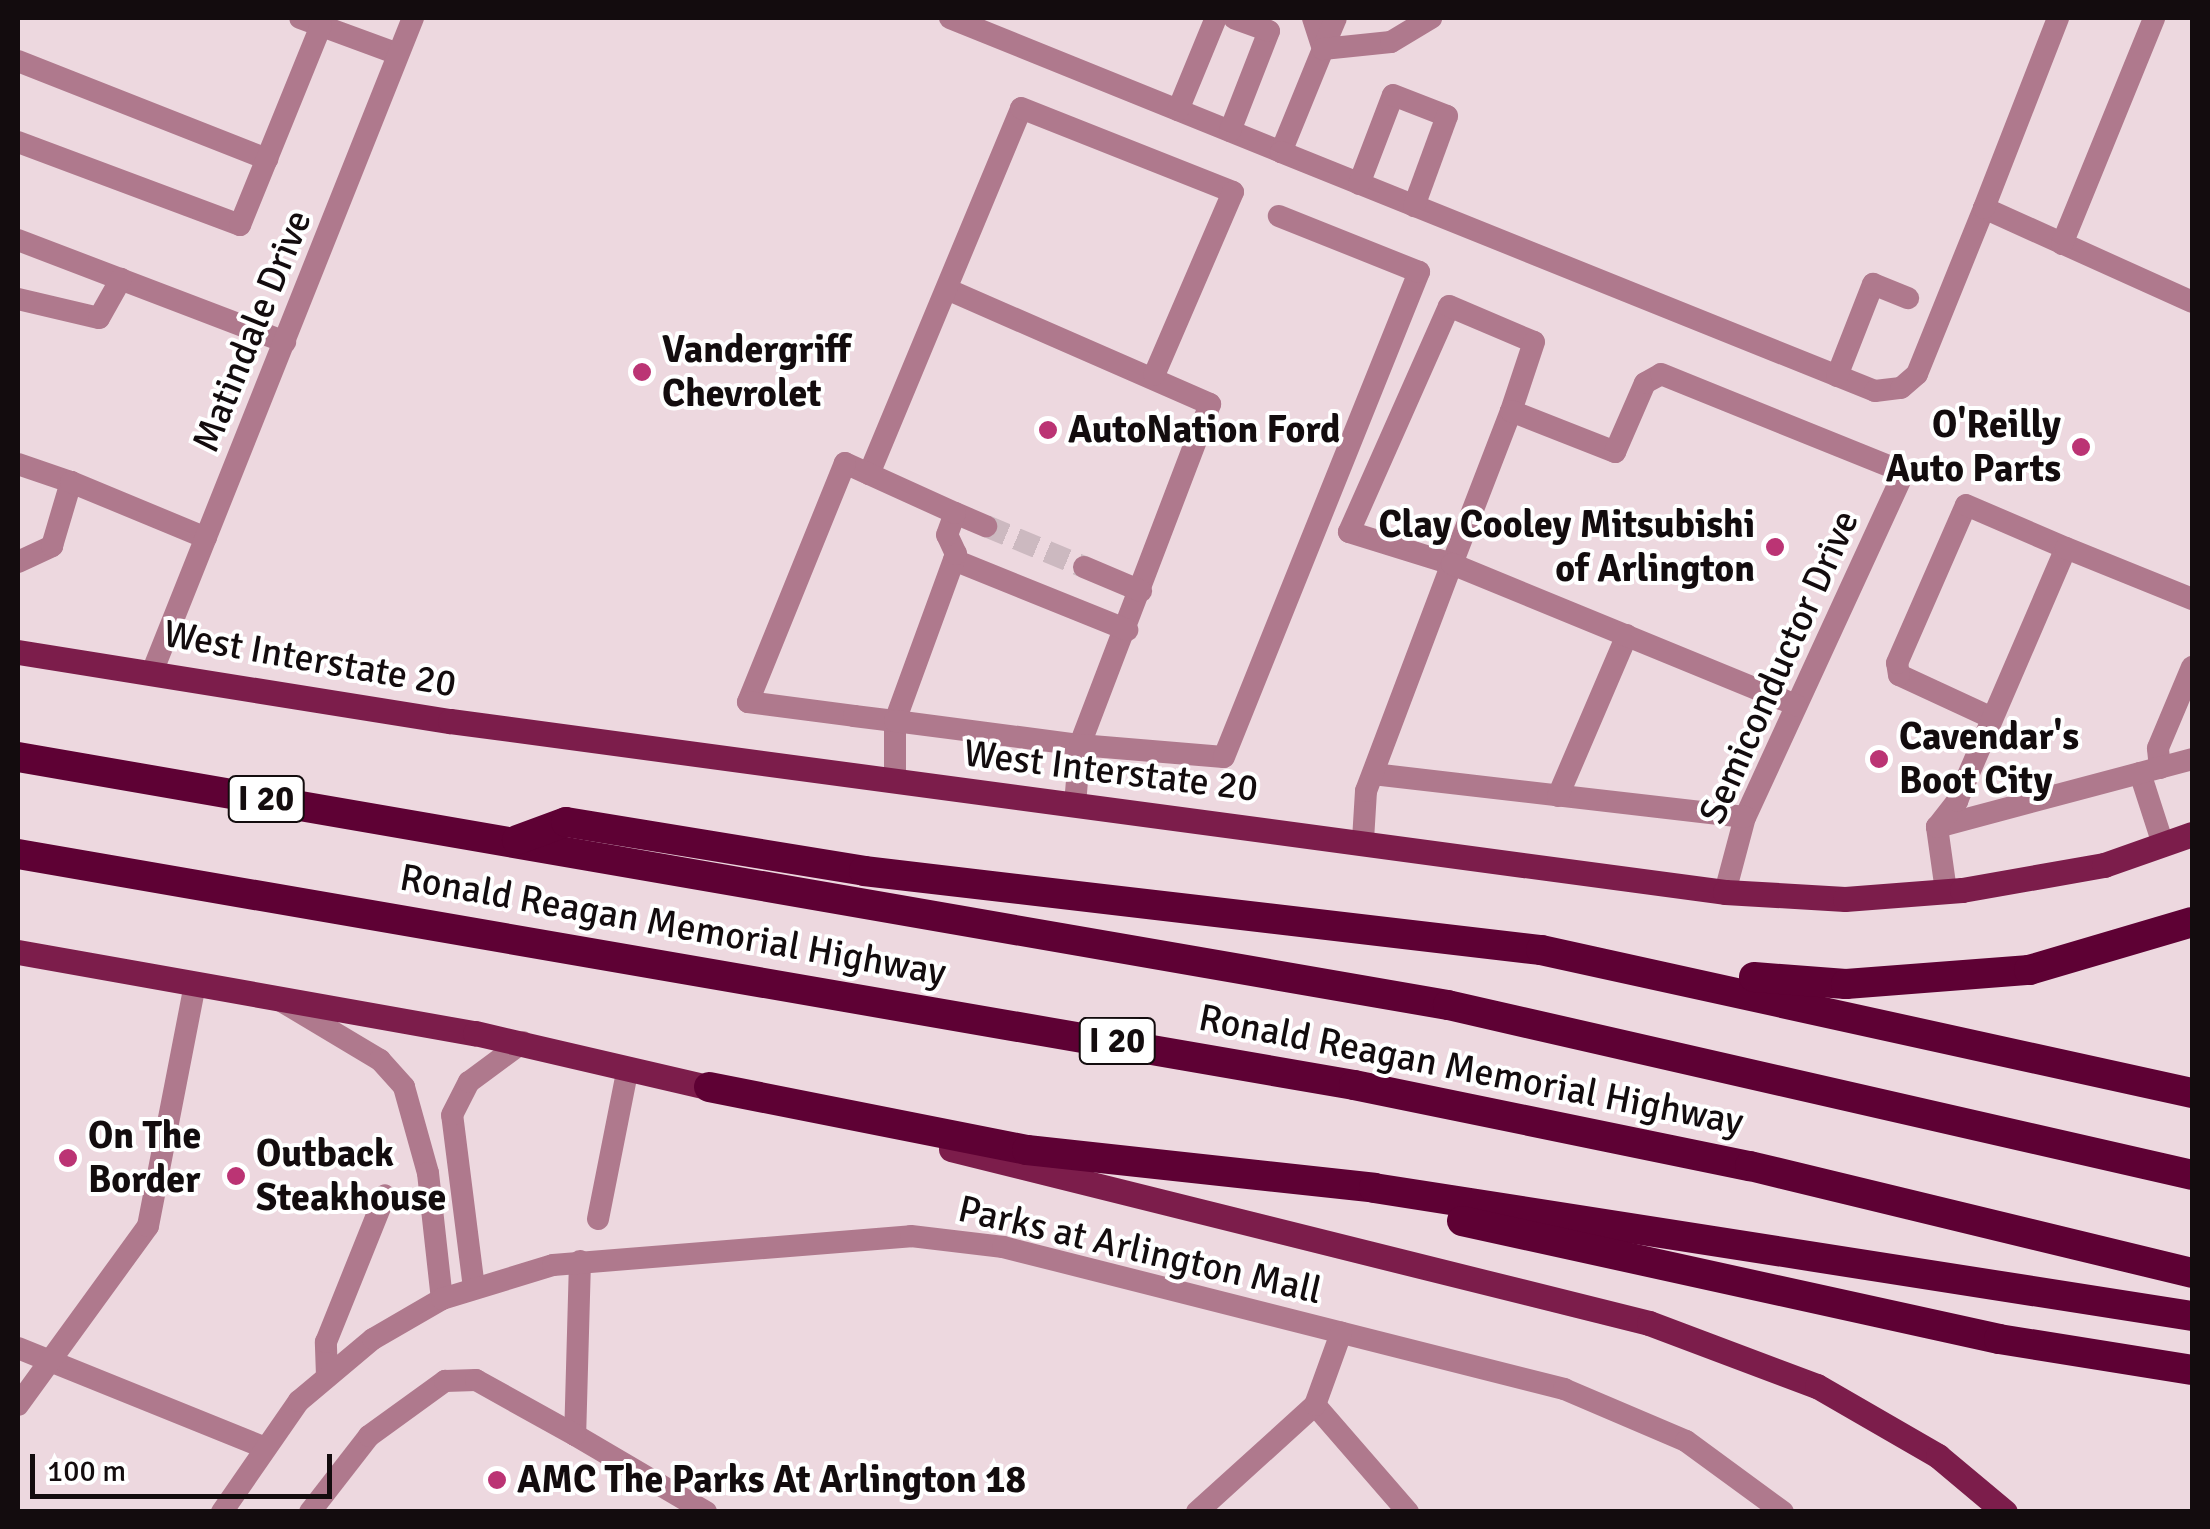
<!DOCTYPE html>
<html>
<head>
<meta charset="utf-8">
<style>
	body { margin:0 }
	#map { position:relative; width:2210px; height:1529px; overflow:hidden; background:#edd8df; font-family:Signika,sans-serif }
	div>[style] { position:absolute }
	.minor-tunnel>* { height:22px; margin-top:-11px; transform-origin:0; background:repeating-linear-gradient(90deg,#ccb9c0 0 22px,transparent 0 33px) }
	.minor>* { height:22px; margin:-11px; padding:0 11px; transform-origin:11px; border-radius:11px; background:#af798d }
	.major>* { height:25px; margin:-12.5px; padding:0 12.5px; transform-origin:12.5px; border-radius:12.5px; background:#7c1d4b }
	.highway>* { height:30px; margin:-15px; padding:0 15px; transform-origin:15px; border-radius:15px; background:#5e0134 }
	.dots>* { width:28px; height:28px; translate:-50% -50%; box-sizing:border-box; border:5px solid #fff; border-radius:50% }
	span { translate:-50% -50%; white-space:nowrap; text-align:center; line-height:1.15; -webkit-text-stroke:8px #fff; paint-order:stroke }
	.shield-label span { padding:2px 8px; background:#fff; border:2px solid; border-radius:8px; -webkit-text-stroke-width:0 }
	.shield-label { font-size:35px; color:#130c0e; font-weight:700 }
	.street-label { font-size:38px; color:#130c0e }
	.poi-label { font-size:38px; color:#130c0e; font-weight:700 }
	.left { translate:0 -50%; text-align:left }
	.right { translate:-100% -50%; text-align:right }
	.frame { position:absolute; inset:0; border:20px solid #130c0e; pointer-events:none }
	.scale { position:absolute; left:30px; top:1454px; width:302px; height:45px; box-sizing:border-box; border:5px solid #130c0e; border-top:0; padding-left:12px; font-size:30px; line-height:35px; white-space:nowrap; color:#130c0e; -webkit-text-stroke:8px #fff; paint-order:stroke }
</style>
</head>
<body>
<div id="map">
	<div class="minor-tunnel">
		<div style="left:986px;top:526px;width:106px;rotate:22.7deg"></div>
	</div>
	<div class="minor">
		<div style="left:300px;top:18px;width:104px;rotate:20.2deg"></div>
		<div style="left:950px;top:18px;width:357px;rotate:22deg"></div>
		<div style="left:1281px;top:152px;width:111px;rotate:-67.8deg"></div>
		<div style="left:1323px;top:49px;width:33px;rotate:-108deg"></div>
		<div style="left:1336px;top:18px;width:34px;rotate:113deg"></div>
		<div style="left:1323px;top:49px;width:68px;rotate:-5.9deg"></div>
		<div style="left:1391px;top:42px;width:47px;rotate:-31deg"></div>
		<div style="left:18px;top:61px;width:268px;rotate:21.5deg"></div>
		<div style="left:1178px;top:110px;width:100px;rotate:-67.6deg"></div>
		<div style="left:1230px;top:131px;width:107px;rotate:-68.7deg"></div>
		<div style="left:1269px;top:31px;width:37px;rotate:-160deg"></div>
		<div style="left:18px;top:142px;width:237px;rotate:20.5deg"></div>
		<div style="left:240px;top:225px;width:215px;rotate:-67.9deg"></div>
		<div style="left:1281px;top:152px;width:640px;rotate:21.92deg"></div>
		<div style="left:1875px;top:391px;width:26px;rotate:-7deg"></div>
		<div style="left:1901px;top:388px;width:21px;rotate:-41deg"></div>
		<div style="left:1917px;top:374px;width:179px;rotate:-68deg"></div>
		<div style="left:1984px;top:208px;width:228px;rotate:24.3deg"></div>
		<div style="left:1359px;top:184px;width:95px;rotate:-69.1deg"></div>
		<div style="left:1393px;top:95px;width:58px;rotate:21.3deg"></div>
		<div style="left:1447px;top:116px;width:96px;rotate:110.1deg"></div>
		<div style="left:1984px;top:208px;width:204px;rotate:-68.7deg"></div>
		<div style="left:18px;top:240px;width:286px;rotate:20.9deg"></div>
		<div style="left:2062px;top:244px;width:244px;rotate:-67.8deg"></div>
		<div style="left:949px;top:290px;width:285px;rotate:23.6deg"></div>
		<div style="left:1210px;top:404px;width:365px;rotate:110.9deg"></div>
		<div style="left:1080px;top:745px;width:59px;rotate:94.8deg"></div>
		<div style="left:18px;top:299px;width:83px;rotate:13.2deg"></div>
		<div style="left:99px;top:318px;width:45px;rotate:-60.6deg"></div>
		<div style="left:1837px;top:376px;width:99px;rotate:-68.6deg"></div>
		<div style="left:1873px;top:284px;width:38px;rotate:22deg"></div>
		<div style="left:1511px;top:411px;width:164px;rotate:111.1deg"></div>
		<div style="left:1452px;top:564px;width:108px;rotate:-162.7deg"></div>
		<div style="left:1349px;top:532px;width:247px;rotate:-66.1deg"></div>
		<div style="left:1449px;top:306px;width:92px;rotate:23deg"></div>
		<div style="left:1534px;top:342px;width:73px;rotate:108.4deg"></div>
		<div style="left:1511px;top:411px;width:112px;rotate:21.5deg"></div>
		<div style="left:1615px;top:452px;width:75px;rotate:-66.5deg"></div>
		<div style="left:1645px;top:383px;width:18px;rotate:-29deg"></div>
		<div style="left:1661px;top:374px;width:262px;rotate:22deg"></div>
		<div style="left:1904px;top:472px;width:380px;rotate:114.7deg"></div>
		<div style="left:1745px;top:817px;width:78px;rotate:104.9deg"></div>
		<div style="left:18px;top:464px;width:56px;rotate:18.8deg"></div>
		<div style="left:869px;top:474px;width:396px;rotate:-67.4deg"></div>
		<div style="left:1021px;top:108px;width:228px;rotate:21.6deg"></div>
		<div style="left:1233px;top:192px;width:199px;rotate:113.3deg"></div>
		<div style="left:955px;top:513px;width:34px;rotate:23deg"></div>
		<div style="left:954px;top:560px;width:187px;rotate:22deg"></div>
		<div style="left:18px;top:562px;width:38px;rotate:-25deg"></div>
		<div style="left:52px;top:546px;width:67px;rotate:-73.5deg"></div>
		<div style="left:71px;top:482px;width:146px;rotate:22.5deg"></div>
		<div style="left:1084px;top:567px;width:62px;rotate:22.8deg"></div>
		<div style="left:153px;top:670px;width:702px;rotate:-68.26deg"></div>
		<div style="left:1990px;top:717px;width:100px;rotate:-155.2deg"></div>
		<div style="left:1899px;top:675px;width:12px;rotate:-99deg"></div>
		<div style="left:1897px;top:663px;width:172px;rotate:-66.4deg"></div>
		<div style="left:1966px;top:505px;width:109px;rotate:23.3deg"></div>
		<div style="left:2160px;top:768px;width:20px;rotate:-96deg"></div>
		<div style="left:2158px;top:748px;width:88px;rotate:-67.2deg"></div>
		<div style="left:2140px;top:773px;width:75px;rotate:72.1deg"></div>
		<div style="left:1373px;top:774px;width:374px;rotate:6.6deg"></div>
		<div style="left:895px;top:781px;width:60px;rotate:-90deg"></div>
		<div style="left:895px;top:721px;width:178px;rotate:-69.9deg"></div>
		<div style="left:956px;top:554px;width:21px;rotate:-115deg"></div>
		<div style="left:947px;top:535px;width:23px;rotate:-70deg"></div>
		<div style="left:955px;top:513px;width:121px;rotate:-155.6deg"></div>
		<div style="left:845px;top:463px;width:258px;rotate:112.1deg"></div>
		<div style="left:748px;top:702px;width:107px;rotate:7.5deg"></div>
		<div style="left:854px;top:716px;width:41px;rotate:7deg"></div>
		<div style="left:895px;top:721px;width:187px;rotate:7.4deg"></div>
		<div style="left:1080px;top:745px;width:144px;rotate:4.8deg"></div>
		<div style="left:1224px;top:757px;width:523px;rotate:-68.1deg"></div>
		<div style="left:1419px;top:272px;width:151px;rotate:-158.2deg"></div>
		<div style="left:1558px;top:796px;width:175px;rotate:-66.8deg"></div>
		<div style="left:1937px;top:827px;width:264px;rotate:-14.9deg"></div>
		<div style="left:1363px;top:840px;width:49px;rotate:-86.5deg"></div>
		<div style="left:1366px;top:791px;width:243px;rotate:-69.3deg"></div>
		<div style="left:1452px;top:564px;width:372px;rotate:22.3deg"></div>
		<div style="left:1946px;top:891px;width:65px;rotate:-98deg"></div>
		<div style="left:1937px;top:827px;width:33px;rotate:-52deg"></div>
		<div style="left:1957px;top:801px;width:275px;rotate:-66.7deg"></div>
		<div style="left:2066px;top:548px;width:136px;rotate:22deg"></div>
		<div style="left:283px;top:1002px;width:113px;rotate:30.9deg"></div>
		<div style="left:380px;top:1060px;width:36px;rotate:48deg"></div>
		<div style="left:404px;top:1087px;width:89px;rotate:74.4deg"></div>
		<div style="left:428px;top:1173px;width:127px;rotate:83.7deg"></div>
		<div style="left:598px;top:1219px;width:154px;rotate:-78.8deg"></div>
		<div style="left:580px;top:1261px;width:174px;rotate:91.6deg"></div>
		<div style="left:575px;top:1435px;width:152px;rotate:30.4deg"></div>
		<div style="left:474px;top:1288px;width:174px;rotate:-97.2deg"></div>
		<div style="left:452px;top:1115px;width:37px;rotate:-63deg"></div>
		<div style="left:469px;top:1082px;width:67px;rotate:-36.5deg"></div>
		<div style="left:18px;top:1348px;width:262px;rotate:22deg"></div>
		<div style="left:327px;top:1376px;width:34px;rotate:-92deg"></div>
		<div style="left:326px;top:1342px;width:158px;rotate:-68.1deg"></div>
		<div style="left:18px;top:1405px;width:221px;rotate:-54deg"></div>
		<div style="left:148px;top:1226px;width:247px;rotate:-79deg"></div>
		<div style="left:1315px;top:1405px;width:142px;rotate:49deg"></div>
		<div style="left:222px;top:1512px;width:135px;rotate:-55.3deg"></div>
		<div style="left:299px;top:1401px;width:97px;rotate:-40deg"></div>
		<div style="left:373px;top:1339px;width:80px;rotate:-30.1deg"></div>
		<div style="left:442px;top:1299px;width:116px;rotate:-17deg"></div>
		<div style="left:553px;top:1265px;width:359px;rotate:-4.6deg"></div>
		<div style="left:911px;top:1236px;width:93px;rotate:6.8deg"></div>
		<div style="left:1003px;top:1247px;width:579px;rotate:14.2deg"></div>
		<div style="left:1564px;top:1389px;width:133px;rotate:23.1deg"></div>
		<div style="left:1686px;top:1441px;width:120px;rotate:36.2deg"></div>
		<div style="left:310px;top:1512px;width:96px;rotate:-52.2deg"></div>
		<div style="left:369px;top:1436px;width:94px;rotate:-35.9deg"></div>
		<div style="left:445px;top:1381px;width:31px;rotate:-2deg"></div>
		<div style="left:476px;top:1380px;width:113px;rotate:29.1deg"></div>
		<div style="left:1197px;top:1512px;width:159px;rotate:-42.2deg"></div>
		<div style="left:1315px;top:1405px;width:77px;rotate:-70.1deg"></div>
	</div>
	<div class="major">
		<div style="left:18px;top:652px;width:437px;rotate:9.1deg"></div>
		<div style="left:450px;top:721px;width:1286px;rotate:7.64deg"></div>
		<div style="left:1725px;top:892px;width:120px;rotate:3.3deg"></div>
		<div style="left:1845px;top:899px;width:117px;rotate:-4.4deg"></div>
		<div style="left:1962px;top:890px;width:144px;rotate:-10deg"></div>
		<div style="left:2104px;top:865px;width:93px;rotate:-19.4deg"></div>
		<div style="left:18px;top:952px;width:464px;rotate:10.1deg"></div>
		<div style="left:475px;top:1033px;width:256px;rotate:13.1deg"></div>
		<div style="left:951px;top:1149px;width:719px;rotate:14deg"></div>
		<div style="left:1649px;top:1323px;width:179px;rotate:20.6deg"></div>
		<div style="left:1817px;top:1386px;width:140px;rotate:30deg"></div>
		<div style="left:1938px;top:1456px;width:87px;rotate:39.9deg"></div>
	</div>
	<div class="highway">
		<div style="left:18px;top:757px;width:1451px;rotate:9.84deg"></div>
		<div style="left:1448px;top:1005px;width:763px;rotate:12.87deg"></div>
		<div style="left:517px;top:840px;width:52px;rotate:-20.2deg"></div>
		<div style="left:566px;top:822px;width:302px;rotate:9.3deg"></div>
		<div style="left:864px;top:871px;width:682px;rotate:6.66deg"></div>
		<div style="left:1541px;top:950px;width:667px;rotate:12.39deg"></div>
		<div style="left:18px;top:854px;width:1356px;rotate:9.81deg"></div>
		<div style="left:1354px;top:1085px;width:404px;rotate:11.6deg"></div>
		<div style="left:1750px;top:1166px;width:455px;rotate:13.6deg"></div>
		<div style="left:1754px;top:977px;width:92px;rotate:4.4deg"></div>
		<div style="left:1846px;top:984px;width:184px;rotate:-4.4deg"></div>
		<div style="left:2029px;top:970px;width:170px;rotate:-16.4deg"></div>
		<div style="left:709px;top:1087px;width:324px;rotate:11.2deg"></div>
		<div style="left:1027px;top:1150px;width:349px;rotate:6.2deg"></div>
		<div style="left:1374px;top:1188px;width:828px;rotate:8.89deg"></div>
		<div style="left:1462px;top:1221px;width:550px;rotate:12.39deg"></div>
		<div style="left:1999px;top:1339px;width:195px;rotate:9.1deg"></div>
	</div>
	<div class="dots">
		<div style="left:642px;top:372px;background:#bb3474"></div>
		<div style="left:1048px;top:430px;background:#bb3474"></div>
		<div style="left:2081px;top:447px;background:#bb3474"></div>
		<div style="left:1775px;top:547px;background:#bb3474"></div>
		<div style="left:1879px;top:759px;background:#bb3474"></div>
		<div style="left:68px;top:1158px;background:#bb3474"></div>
		<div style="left:236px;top:1176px;background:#bb3474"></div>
		<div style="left:497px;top:1480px;background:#bb3474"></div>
	</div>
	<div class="shield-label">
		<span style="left:266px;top:799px">I 20</span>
		<span style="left:1117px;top:1041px">I 20</span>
	</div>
	<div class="street-label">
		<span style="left:252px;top:331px;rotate:-68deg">Matindale Drive</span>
		<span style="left:310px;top:659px;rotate:10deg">West Interstate 20</span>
		<span style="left:1779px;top:667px;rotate:-66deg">Semiconductor Drive</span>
		<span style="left:1111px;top:771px;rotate:7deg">West Interstate 20</span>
		<span style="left:673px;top:925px;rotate:10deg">Ronald Reagan Memorial Highway</span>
		<span style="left:1471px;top:1070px;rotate:11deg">Ronald Reagan Memorial Highway</span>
		<span style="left:1140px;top:1250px;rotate:13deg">Parks at Arlington Mall</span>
	</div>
	<div class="poi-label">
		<span class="left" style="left:662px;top:372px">Vandergriff<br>Chevrolet</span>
		<span class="right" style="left:2061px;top:447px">O'Reilly<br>Auto Parts</span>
		<span class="left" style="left:1068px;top:430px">AutoNation Ford</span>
		<span class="right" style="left:1755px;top:547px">Clay Cooley Mitsubishi<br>of Arlington</span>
		<span class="left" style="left:1899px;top:759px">Cavendar's<br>Boot City</span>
		<span class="left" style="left:88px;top:1158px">On The<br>Border</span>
		<span class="left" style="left:256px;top:1176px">Outback<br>Steakhouse</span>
		<span class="left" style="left:517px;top:1480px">AMC The Parks At Arlington 18</span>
	</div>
	<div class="frame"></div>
	<div class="scale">100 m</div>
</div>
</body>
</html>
